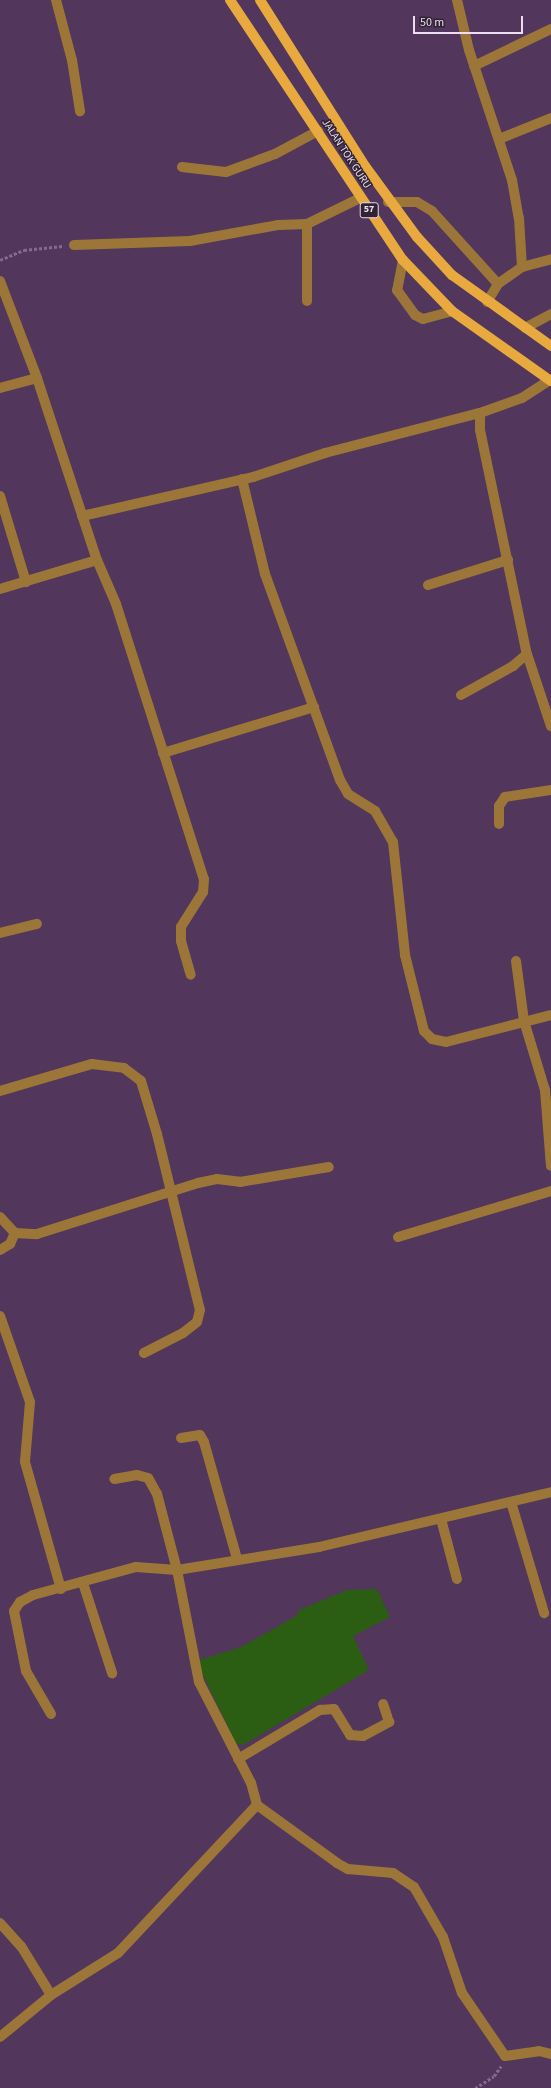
<!DOCTYPE html>
<html>
<head>
<meta charset="utf-8">
<style>
	body { margin:0 }
	#map { position:relative; width:551px; height:2088px; overflow:hidden; background:#52365b; font-family:"Source Sans 3",sans-serif }
	div>[style] { position:absolute }
	.green>* { inset:0; background:#2b5e13 }
	.path>* { height:2.5px; margin-top:-1.25px; transform-origin:0; background:repeating-linear-gradient(90deg,#846b8b 0 3px,transparent 0 5px) }
	.minor>* { height:10px; margin:-5px; padding:0 5px; transform-origin:5px; border-radius:5px; background:#9c7638 }
	.major>* { height:10px; margin:-5px; padding:0 5px; transform-origin:5px; border-radius:5px; background:#e8aa3f }
	span { translate:-50% -50%; white-space:nowrap; text-align:center; line-height:1.15; -webkit-text-stroke:3px #302434; paint-order:stroke }
	.shield-label span { padding:1px 3px; background:#302434; border:1px solid; border-radius:3px; -webkit-text-stroke-width:0 }
	.shield-label { font-size:10px; color:#eddcf2; font-weight:700 }
	.street-label { font-size:11px; color:#eddcf2 }
	.scale { position:absolute; left:413px; top:16px; width:110px; height:18px; box-sizing:border-box; border:2px solid #eddcf2; border-top:0; padding-left:5px; font-size:12px; line-height:14px; white-space:nowrap; color:#eddcf2; -webkit-text-stroke:3px #302434; paint-order:stroke }
</style>
</head>
<body>
<div id="map">
	<div class="green">
		<div style="clip-path:polygon(377px 1589px,390px 1617px,353px 1636px,369px 1670px,243px 1745px,236px 1743px,196px 1661px,241px 1647px,296px 1616px,299px 1610px,347px 1590px)"></div>
	</div>
	<div class="path">
		<div style="left:0;top:260px;width:26px;rotate:-23deg"></div>
		<div style="left:24px;top:250px;width:39px;rotate:-6deg"></div>
		<div style="left:475px;top:2088px;width:22px;rotate:-32deg"></div>
		<div style="left:494px;top:2076px;width:12px;rotate:-55deg"></div>
	</div>
	<div class="minor">
		<div style="left:56px;top:0;width:62px;rotate:75.1deg"></div>
		<div style="left:72px;top:60px;width:52px;rotate:81.1deg"></div>
		<div style="left:457px;top:0;width:51px;rotate:76.5deg"></div>
		<div style="left:469px;top:50px;width:137px;rotate:71.7deg"></div>
		<div style="left:512px;top:180px;width:39px;rotate:80deg"></div>
		<div style="left:519px;top:218px;width:49px;rotate:86.5deg"></div>
		<div style="left:522px;top:267px;width:29px;rotate:145deg"></div>
		<div style="left:498px;top:284px;width:21px;rotate:121deg"></div>
		<div style="left:474px;top:66px;width:85px;rotate:-25.7deg"></div>
		<div style="left:499px;top:139px;width:56px;rotate:-22deg"></div>
		<div style="left:182px;top:167px;width:44px;rotate:6.5deg"></div>
		<div style="left:226px;top:172px;width:52px;rotate:-20.2deg"></div>
		<div style="left:275px;top:154px;width:49px;rotate:-28.1deg"></div>
		<div style="left:388px;top:202px;width:29px"></div>
		<div style="left:417px;top:202px;width:17px;rotate:31deg"></div>
		<div style="left:432px;top:211px;width:98px;rotate:47.9deg"></div>
		<div style="left:307px;top:224px;width:77px;rotate:90deg"></div>
		<div style="left:74px;top:245px;width:116px;rotate:-2deg"></div>
		<div style="left:190px;top:241px;width:89px;rotate:-10.3deg"></div>
		<div style="left:278px;top:225px;width:29px;rotate:-2deg"></div>
		<div style="left:307px;top:224px;width:59px;rotate:-26.1deg"></div>
		<div style="left:403px;top:260px;width:31px;rotate:101deg"></div>
		<div style="left:397px;top:290px;width:31px;rotate:54deg"></div>
		<div style="left:415px;top:315px;width:9px;rotate:27deg"></div>
		<div style="left:423px;top:319px;width:30px;rotate:-15deg"></div>
		<div style="left:522px;top:267px;width:30px;rotate:-15deg"></div>
		<div style="left:0;top:281px;width:104px;rotate:69.1deg"></div>
		<div style="left:37px;top:378px;width:192px;rotate:71.8deg"></div>
		<div style="left:97px;top:560px;width:48px;rotate:66.6deg"></div>
		<div style="left:116px;top:604px;width:289px;rotate:72.3deg"></div>
		<div style="left:204px;top:879px;width:13px;rotate:94deg"></div>
		<div style="left:203px;top:892px;width:41px;rotate:122.2deg"></div>
		<div style="left:181px;top:927px;width:14px;rotate:90deg"></div>
		<div style="left:181px;top:941px;width:35px;rotate:74deg"></div>
		<div style="left:525px;top:328px;width:30px;rotate:-28deg"></div>
		<div style="left:0;top:388px;width:38px;rotate:-15deg"></div>
		<div style="left:480px;top:413px;width:17px;rotate:90deg"></div>
		<div style="left:480px;top:430px;width:229px;rotate:78.2deg"></div>
		<div style="left:527px;top:654px;width:76px;rotate:71.6deg"></div>
		<div style="left:242px;top:479px;width:98px;rotate:76.4deg"></div>
		<div style="left:265px;top:574px;width:219px;rotate:70deg"></div>
		<div style="left:340px;top:780px;width:16px;rotate:60deg"></div>
		<div style="left:348px;top:794px;width:32px;rotate:32deg"></div>
		<div style="left:375px;top:811px;width:36px;rotate:60deg"></div>
		<div style="left:393px;top:842px;width:114px;rotate:83.9deg"></div>
		<div style="left:405px;top:955px;width:78px;rotate:76deg"></div>
		<div style="left:424px;top:1031px;width:11px;rotate:45deg"></div>
		<div style="left:432px;top:1039px;width:14px;rotate:12deg"></div>
		<div style="left:446px;top:1042px;width:108px;rotate:-14.4deg"></div>
		<div style="left:0;top:496px;width:90px;rotate:73.2deg"></div>
		<div style="left:82px;top:516px;width:175px;rotate:-12.8deg"></div>
		<div style="left:253px;top:477px;width:76px;rotate:-18.4deg"></div>
		<div style="left:325px;top:453px;width:160px;rotate:-14.5deg"></div>
		<div style="left:480px;top:413px;width:45px;rotate:-19.7deg"></div>
		<div style="left:522px;top:398px;width:33px;rotate:-33deg"></div>
		<div style="left:428px;top:585px;width:84px;rotate:-17.4deg"></div>
		<div style="left:0;top:589px;width:101px;rotate:-16.6deg"></div>
		<div style="left:461px;top:695px;width:60px;rotate:-29.1deg"></div>
		<div style="left:513px;top:666px;width:18px;rotate:-41deg"></div>
		<div style="left:163px;top:753px;width:158px;rotate:-16.9deg"></div>
		<div style="left:499px;top:824px;width:18px;rotate:-90deg"></div>
		<div style="left:499px;top:806px;width:11px;rotate:-56deg"></div>
		<div style="left:505px;top:797px;width:47px;rotate:-8.7deg"></div>
		<div style="left:0;top:933px;width:38px;rotate:-14deg"></div>
		<div style="left:516px;top:961px;width:61px;rotate:82.4deg"></div>
		<div style="left:524px;top:1021px;width:72px;rotate:73.1deg"></div>
		<div style="left:545px;top:1090px;width:76px;rotate:85.5deg"></div>
		<div style="left:0;top:1091px;width:96px;rotate:-16.4deg"></div>
		<div style="left:92px;top:1064px;width:32px;rotate:7deg"></div>
		<div style="left:124px;top:1068px;width:21px;rotate:37deg"></div>
		<div style="left:141px;top:1081px;width:55px;rotate:73.2deg"></div>
		<div style="left:157px;top:1134px;width:181px;rotate:76.3deg"></div>
		<div style="left:200px;top:1310px;width:12px;rotate:104deg"></div>
		<div style="left:197px;top:1322px;width:18px;rotate:142deg"></div>
		<div style="left:183px;top:1333px;width:44px;rotate:152.9deg"></div>
		<div style="left:0;top:1217px;width:22px;rotate:47deg"></div>
		<div style="left:15px;top:1233px;width:22px;rotate:3deg"></div>
		<div style="left:37px;top:1234px;width:169px;rotate:-17.6deg"></div>
		<div style="left:198px;top:1183px;width:19px;rotate:-12deg"></div>
		<div style="left:217px;top:1179px;width:23px;rotate:7deg"></div>
		<div style="left:240px;top:1182px;width:90px;rotate:-9.6deg"></div>
		<div style="left:398px;top:1237px;width:160px;rotate:-16.7deg"></div>
		<div style="left:0;top:1250px;width:12px;rotate:-31deg"></div>
		<div style="left:10px;top:1244px;width:12px;rotate:-66deg"></div>
		<div style="left:0;top:1316px;width:91px;rotate:70.8deg"></div>
		<div style="left:30px;top:1402px;width:60px;rotate:94.8deg"></div>
		<div style="left:25px;top:1462px;width:132px;rotate:74.2deg"></div>
		<div style="left:181px;top:1438px;width:19px;rotate:-9deg"></div>
		<div style="left:200px;top:1435px;width:8px;rotate:60deg"></div>
		<div style="left:204px;top:1442px;width:122px;rotate:74.2deg"></div>
		<div style="left:511px;top:1502px;width:116px;rotate:73.4deg"></div>
		<div style="left:441px;top:1519px;width:62px;rotate:75.1deg"></div>
		<div style="left:83px;top:1583px;width:95px;rotate:72.1deg"></div>
		<div style="left:51px;top:1714px;width:50px;rotate:-120.2deg"></div>
		<div style="left:26px;top:1671px;width:61px;rotate:-101.3deg"></div>
		<div style="left:14px;top:1611px;width:11px;rotate:-56deg"></div>
		<div style="left:20px;top:1602px;width:15px;rotate:-28deg"></div>
		<div style="left:33px;top:1595px;width:107px;rotate:-15.2deg"></div>
		<div style="left:136px;top:1567px;width:41px;rotate:4.2deg"></div>
		<div style="left:177px;top:1570px;width:144px;rotate:-9.2deg"></div>
		<div style="left:319px;top:1547px;width:238px;rotate:-13.3deg"></div>
		<div style="left:238px;top:1759px;width:96px;rotate:-30.9deg"></div>
		<div style="left:320px;top:1710px;width:14px;rotate:-4deg"></div>
		<div style="left:334px;top:1709px;width:31px;rotate:58deg"></div>
		<div style="left:350px;top:1735px;width:13px;rotate:4deg"></div>
		<div style="left:363px;top:1736px;width:30px;rotate:-28deg"></div>
		<div style="left:389px;top:1722px;width:19px;rotate:-108deg"></div>
		<div style="left:257px;top:1805px;width:99px;rotate:35.9deg"></div>
		<div style="left:337px;top:1863px;width:13px;rotate:29deg"></div>
		<div style="left:348px;top:1869px;width:45px;rotate:5.1deg"></div>
		<div style="left:393px;top:1873px;width:25px;rotate:34deg"></div>
		<div style="left:414px;top:1887px;width:58px;rotate:59.9deg"></div>
		<div style="left:443px;top:1937px;width:59px;rotate:71.3deg"></div>
		<div style="left:462px;top:1993px;width:76px;rotate:55.7deg"></div>
		<div style="left:505px;top:2056px;width:34px;rotate:-8deg"></div>
		<div style="left:539px;top:2051px;width:12px;rotate:14deg"></div>
		<div style="left:0;top:1923px;width:31px;rotate:48deg"></div>
		<div style="left:21px;top:1946px;width:57px;rotate:58.5deg"></div>
		<div style="left:0;top:2037px;width:66px;rotate:-39.5deg"></div>
		<div style="left:51px;top:1995px;width:79px;rotate:-32.1deg"></div>
		<div style="left:118px;top:1953px;width:203px;rotate:-46.8deg"></div>
		<div style="left:257px;top:1805px;width:23px;rotate:-105deg"></div>
		<div style="left:251px;top:1783px;width:114px;rotate:-117.2deg"></div>
		<div style="left:199px;top:1682px;width:114px;rotate:-101.1deg"></div>
		<div style="left:177px;top:1570px;width:79px;rotate:-104.7deg"></div>
		<div style="left:157px;top:1494px;width:18px;rotate:-119deg"></div>
		<div style="left:148px;top:1478px;width:11px;rotate:-165deg"></div>
		<div style="left:137px;top:1475px;width:23px;rotate:170deg"></div>
	</div>
	<div class="major">
		<div style="left:230px;top:0;width:312px;rotate:56.4deg"></div>
		<div style="left:403px;top:260px;width:71px;rotate:46.1deg"></div>
		<div style="left:452px;top:311px;width:121px;rotate:35.3deg"></div>
		<div style="left:260px;top:0;width:196px;rotate:57.7deg"></div>
		<div style="left:365px;top:166px;width:88px;rotate:53.8deg"></div>
		<div style="left:417px;top:237px;width:52px;rotate:47.4deg"></div>
		<div style="left:452px;top:275px;width:122px;rotate:35.6deg"></div>
	</div>
	<div class="shield-label">
		<span style="left:369px;top:210px">57</span>
	</div>
	<div class="street-label">
		<span style="left:346px;top:154px;rotate:57deg">JALAN TOK GURU</span>
	</div>
	<div class="scale">50 m</div>
</div>
</body>
</html>
